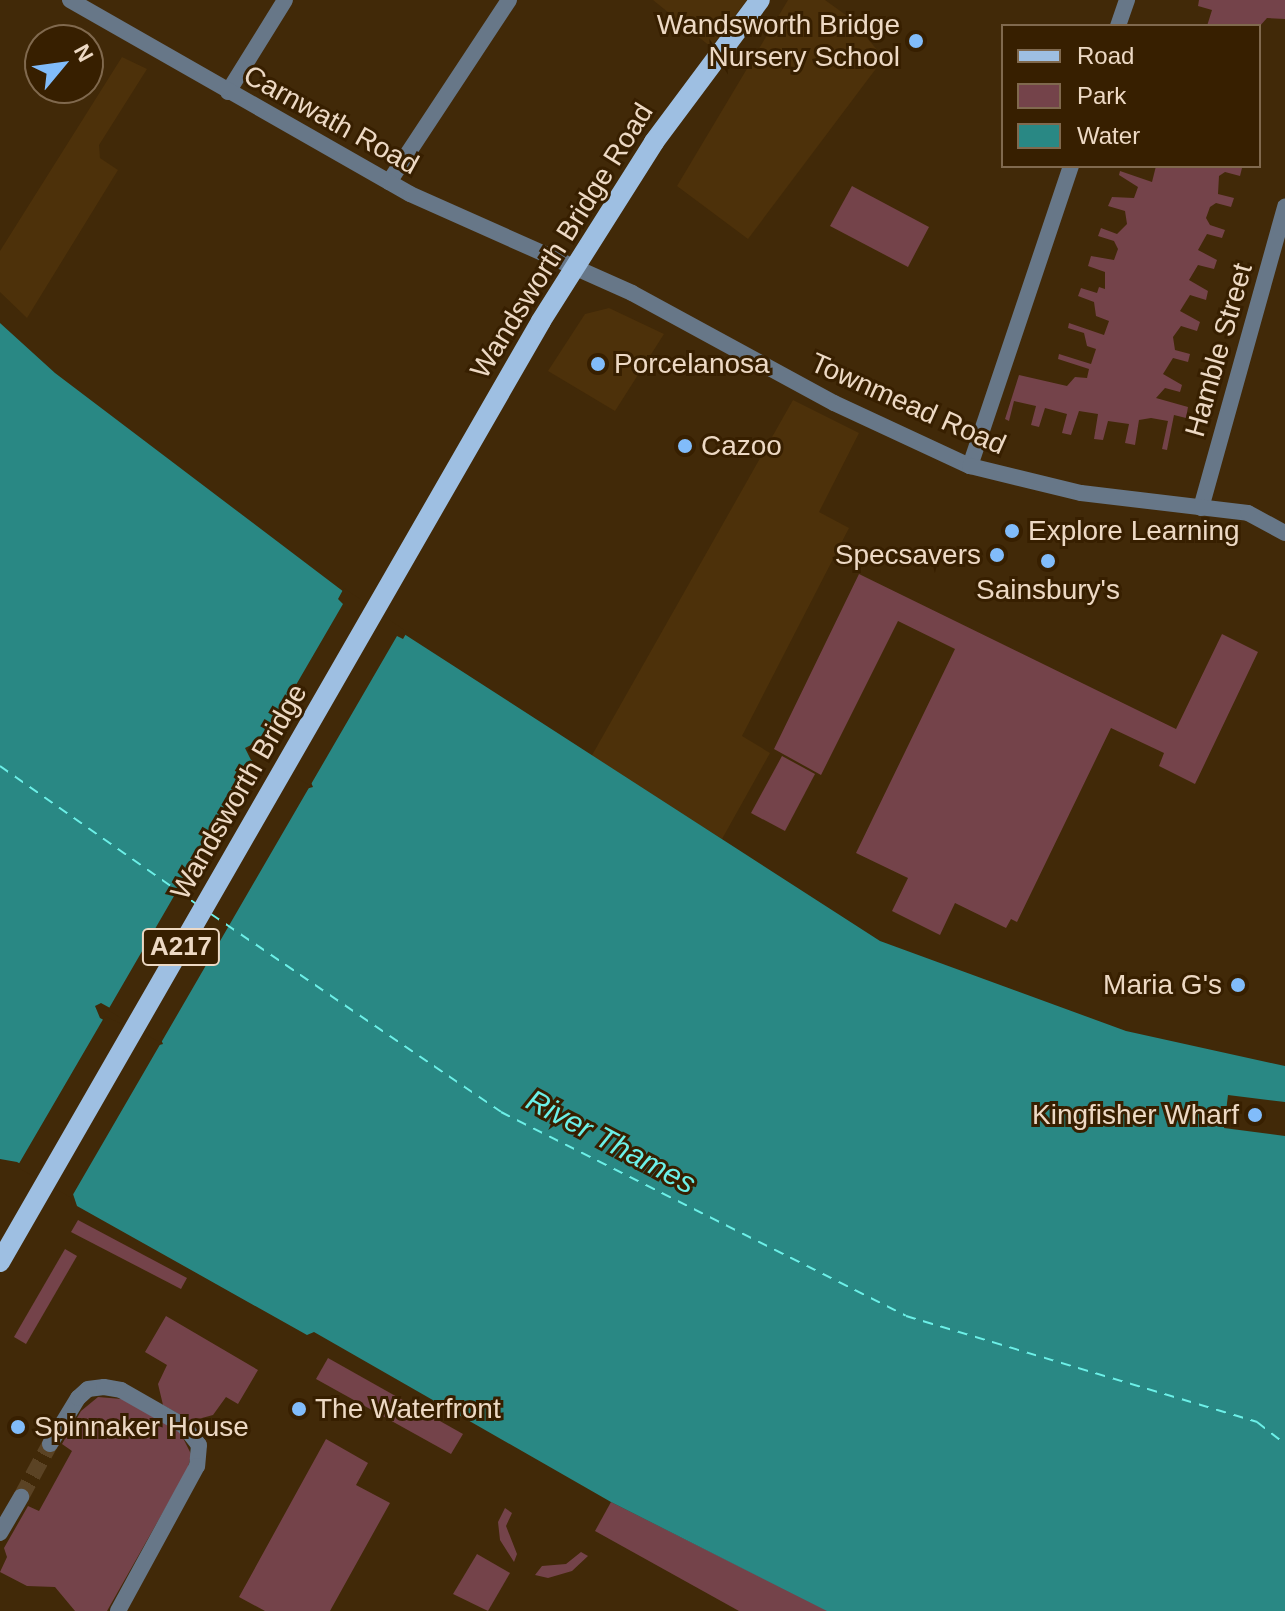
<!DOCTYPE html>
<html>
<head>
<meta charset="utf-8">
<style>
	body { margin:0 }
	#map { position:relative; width:1285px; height:1611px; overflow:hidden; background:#412908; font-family:Helvetica,sans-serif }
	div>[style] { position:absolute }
	.built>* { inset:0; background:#4d310a }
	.green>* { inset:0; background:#74434a }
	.water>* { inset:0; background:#298884 }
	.pier>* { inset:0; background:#412908 }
	.ferry>* { height:2px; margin-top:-1px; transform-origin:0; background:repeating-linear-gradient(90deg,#6cf0e8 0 10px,transparent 0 18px) }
	.minor-tunnel>* { height:16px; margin-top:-8px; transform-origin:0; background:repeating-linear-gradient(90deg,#5b4324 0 16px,transparent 0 24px) }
	.minor>* { height:16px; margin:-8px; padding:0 8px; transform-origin:8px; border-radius:8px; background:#677788 }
	.tertiary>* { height:16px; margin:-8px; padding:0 8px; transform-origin:8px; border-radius:8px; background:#677788 }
	.primary>* { height:20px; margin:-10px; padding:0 10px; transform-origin:10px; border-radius:10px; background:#9ebfe2 }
	.dots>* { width:22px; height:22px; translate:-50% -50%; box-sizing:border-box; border:4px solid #371f00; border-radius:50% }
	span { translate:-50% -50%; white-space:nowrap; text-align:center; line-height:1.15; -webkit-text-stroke:6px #371f00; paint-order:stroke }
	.shield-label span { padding:2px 6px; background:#371f00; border:2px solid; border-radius:6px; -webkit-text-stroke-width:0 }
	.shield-label { font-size:26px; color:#edd9c4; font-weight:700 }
	.poi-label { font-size:28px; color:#edd9c4 }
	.right { translate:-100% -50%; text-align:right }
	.left { translate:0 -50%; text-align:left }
	.street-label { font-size:28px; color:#edd9c4 }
	.water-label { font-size:30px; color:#6cf0e8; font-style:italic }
	.legend { position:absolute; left:1001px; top:24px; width:260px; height:144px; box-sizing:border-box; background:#371f00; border:2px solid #80694e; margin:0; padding:10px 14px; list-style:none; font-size:24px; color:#edd9c4 }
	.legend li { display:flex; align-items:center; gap:16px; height:40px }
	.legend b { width:40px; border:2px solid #80694e }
	.north { position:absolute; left:24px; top:24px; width:80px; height:80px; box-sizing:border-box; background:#371f00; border:2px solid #80694e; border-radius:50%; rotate:61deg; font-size:22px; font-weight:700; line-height:32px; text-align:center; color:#edd9c4 }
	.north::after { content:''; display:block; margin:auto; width:28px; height:36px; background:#81bcfa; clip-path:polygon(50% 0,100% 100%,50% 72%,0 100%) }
</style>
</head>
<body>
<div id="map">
	<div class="built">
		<div style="clip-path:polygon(653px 0,747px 0,711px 47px)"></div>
		<div style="clip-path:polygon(788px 0,825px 0,850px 18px,884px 58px,748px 239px,677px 186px)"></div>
		<div style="clip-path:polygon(122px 57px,147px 69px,99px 145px,100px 158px,118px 170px,27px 318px,0 292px,0 251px)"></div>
		<div style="clip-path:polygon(609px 308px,664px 334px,615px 411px,548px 371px,585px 314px)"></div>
		<div style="clip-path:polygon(793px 400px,859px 433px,819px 512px,849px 528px,742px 736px,770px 753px,722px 839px,591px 757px)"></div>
	</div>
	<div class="green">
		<div style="clip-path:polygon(1199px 0,1285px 0,1285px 19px,1267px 18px,1259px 27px,1207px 26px,1212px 10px,1198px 6px)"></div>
		<div style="clip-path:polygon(1156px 166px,1242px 168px,1240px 176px,1225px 172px,1219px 176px,1218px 194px,1234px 198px,1231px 207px,1216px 203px,1210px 207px,1206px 218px,1210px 225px,1225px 230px,1222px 238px,1207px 234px,1198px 250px,1217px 260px,1214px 269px,1198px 265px,1189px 280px,1208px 291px,1206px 300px,1190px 295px,1180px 311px,1200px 322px,1197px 331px,1181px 326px,1173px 337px,1175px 350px,1190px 354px,1188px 362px,1173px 358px,1163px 374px,1182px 385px,1180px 392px,1165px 388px,1156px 398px,1188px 407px,1186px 418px,1174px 415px,1167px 450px,1162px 449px,1168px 421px,1151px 418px,1139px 420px,1135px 445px,1125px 443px,1129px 424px,1108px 421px,1103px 440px,1094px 439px,1098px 414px,1079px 411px,1071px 435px,1062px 433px,1067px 414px,1045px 408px,1039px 427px,1031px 425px,1036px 406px,1014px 401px,1009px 421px,1005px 419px,1019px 375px,1067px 386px,1075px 377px,1087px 378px,1089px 369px,1058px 359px,1059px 354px,1091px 364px,1096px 349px,1087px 346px,1084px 333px,1068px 328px,1069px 323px,1104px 335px,1109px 321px,1096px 316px,1094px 302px,1078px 296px,1081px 288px,1097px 293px,1099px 287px,1105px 289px,1105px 272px,1088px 266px,1091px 256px,1114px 260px,1118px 249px,1114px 241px,1098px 236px,1101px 228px,1117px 234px,1127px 224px,1125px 211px,1108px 206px,1112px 197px,1134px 198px,1138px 187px,1119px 175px,1120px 171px,1152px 182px)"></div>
		<div style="clip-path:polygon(852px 186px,929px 227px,908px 267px,830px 226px)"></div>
		<div style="clip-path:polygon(859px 574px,1176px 729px,1222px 634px,1258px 652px,1195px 784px,1159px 766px,1164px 753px,1111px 728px,1017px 922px,1011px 919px,1006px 928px,955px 903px,940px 935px,892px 911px,908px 878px,856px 853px,955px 649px,898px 621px,821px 775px,774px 749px)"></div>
		<div style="clip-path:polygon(782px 756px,815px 774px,785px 831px,751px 813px)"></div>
		<div style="clip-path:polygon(78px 1220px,187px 1278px,181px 1289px,71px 1232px)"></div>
		<div style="clip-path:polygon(65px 1249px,77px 1256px,26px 1344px,14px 1337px)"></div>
		<div style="clip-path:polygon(166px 1316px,258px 1370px,238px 1404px,226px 1397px,213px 1415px,191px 1421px,163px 1405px,158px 1384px,167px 1365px,145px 1352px)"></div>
		<div style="clip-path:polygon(328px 1358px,463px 1434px,451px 1454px,316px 1379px)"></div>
		<div style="clip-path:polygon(98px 1397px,122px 1399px,180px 1432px,191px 1454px,188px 1468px,107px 1611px,75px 1611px,55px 1587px,27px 1586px,0 1572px,7px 1557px,4px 1548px,28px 1506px,39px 1511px,72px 1451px,62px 1444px,81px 1411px)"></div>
		<div style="clip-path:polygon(326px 1439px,368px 1463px,356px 1485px,390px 1503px,330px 1611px,265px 1611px,239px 1597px)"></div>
		<div style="clip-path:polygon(611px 1502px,829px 1611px,739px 1611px,595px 1531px)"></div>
		<div style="clip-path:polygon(505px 1508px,512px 1513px,506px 1526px,517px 1554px,514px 1562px,500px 1540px,498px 1522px)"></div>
		<div style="clip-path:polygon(581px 1552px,588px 1556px,572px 1571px,548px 1578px,535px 1575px,542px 1566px,566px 1564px)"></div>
		<div style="clip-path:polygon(477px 1554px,510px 1573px,488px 1611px,453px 1594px)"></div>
	</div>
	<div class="water">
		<div style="clip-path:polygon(evenodd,0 323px,55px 373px,373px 614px,880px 941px,1126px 1031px,1285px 1066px,1285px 1611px,827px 1611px,611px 1502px,314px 1332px,307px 1335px,77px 1206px,73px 1194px,17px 1162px,0 1159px,0 323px,251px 745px,309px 778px,313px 787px,302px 790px,251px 760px,245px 748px,251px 745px,0 323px,101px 1003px,159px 1035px,163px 1044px,152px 1047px,100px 1018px,95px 1006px,101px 1003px)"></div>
	</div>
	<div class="pier">
		<div style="clip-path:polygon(344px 588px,407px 632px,403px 639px,397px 636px,71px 1198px,72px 1206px,70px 1197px,17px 1167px,105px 1016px,159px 1042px,108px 1010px,254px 758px,309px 785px,257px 752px,343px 604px,338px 599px)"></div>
		<div style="clip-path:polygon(1228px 1095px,1285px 1102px,1285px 1136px,1224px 1128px)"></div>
	</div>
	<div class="ferry">
		<div style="left:0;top:766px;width:240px;rotate:35.1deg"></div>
		<div style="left:211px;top:914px;width:351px;rotate:34.3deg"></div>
		<div style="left:501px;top:1112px;width:453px;rotate:26.7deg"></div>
		<div style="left:906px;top:1316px;width:367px;rotate:16.8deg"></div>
		<div style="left:1257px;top:1422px;width:36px;rotate:38deg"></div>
	</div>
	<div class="minor-tunnel">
		<div style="left:21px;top:1497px;width:60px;rotate:-61.3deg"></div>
	</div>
	<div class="minor">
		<div style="left:1118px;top:26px;width:28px;rotate:-71deg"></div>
		<div style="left:228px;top:92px;width:108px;rotate:-58.2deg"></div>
		<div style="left:389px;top:182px;width:218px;rotate:-56.6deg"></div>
		<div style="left:970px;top:466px;width:317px;rotate:-71.4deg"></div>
		<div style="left:1201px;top:508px;width:313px;rotate:-74.4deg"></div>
		<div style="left:50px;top:1444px;width:54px;rotate:-58.7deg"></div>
		<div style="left:78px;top:1398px;width:13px;rotate:-42deg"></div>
		<div style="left:88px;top:1389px;width:16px;rotate:-7deg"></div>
		<div style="left:104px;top:1387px;width:17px;rotate:10deg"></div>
		<div style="left:121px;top:1390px;width:73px;rotate:29.7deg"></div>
		<div style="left:184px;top:1426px;width:24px;rotate:52deg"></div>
		<div style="left:199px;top:1445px;width:21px;rotate:95deg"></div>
		<div style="left:197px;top:1466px;width:165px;rotate:118.6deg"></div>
		<div style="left:0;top:1533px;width:42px;rotate:-59.7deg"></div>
	</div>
	<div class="tertiary">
		<div style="left:70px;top:0;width:391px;rotate:29.7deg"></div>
		<div style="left:410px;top:194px;width:243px;rotate:24deg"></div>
		<div style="left:632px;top:293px;width:230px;rotate:28.6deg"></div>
		<div style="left:834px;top:403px;width:150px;rotate:24.9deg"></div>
		<div style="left:970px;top:466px;width:114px;rotate:13.7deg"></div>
		<div style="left:1081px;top:493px;width:168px;rotate:6.8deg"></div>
		<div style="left:1248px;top:513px;width:42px;rotate:28.4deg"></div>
	</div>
	<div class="primary">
		<div style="left:0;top:1262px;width:1085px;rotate:-60.1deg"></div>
		<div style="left:541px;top:321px;width:212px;rotate:-57.7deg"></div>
		<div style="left:654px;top:142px;width:177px;rotate:-53.3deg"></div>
	</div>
	<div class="dots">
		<div style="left:916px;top:41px;background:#81bcfa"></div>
		<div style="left:598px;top:364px;background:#81bcfa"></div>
		<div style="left:685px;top:446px;background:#81bcfa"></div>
		<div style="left:1012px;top:531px;background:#81bcfa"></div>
		<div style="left:997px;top:555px;background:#81bcfa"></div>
		<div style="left:1048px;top:561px;background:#81bcfa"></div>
		<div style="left:1238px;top:985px;background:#81bcfa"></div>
		<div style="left:1255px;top:1115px;background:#81bcfa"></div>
		<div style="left:299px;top:1409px;background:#81bcfa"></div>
		<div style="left:18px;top:1427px;background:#81bcfa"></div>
	</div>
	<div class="shield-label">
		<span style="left:181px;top:947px">A217</span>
	</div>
	<div class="poi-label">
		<span class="right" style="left:900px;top:41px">Wandsworth Bridge<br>Nursery School</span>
		<span class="left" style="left:614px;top:364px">Porcelanosa</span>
		<span class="left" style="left:701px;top:446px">Cazoo</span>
		<span class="left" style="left:1028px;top:531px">Explore Learning</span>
		<span class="right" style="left:981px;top:555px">Specsavers</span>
		<span style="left:1048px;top:590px">Sainsbury's</span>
		<span class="right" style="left:1222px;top:985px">Maria G's</span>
		<span class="right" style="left:1239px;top:1115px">Kingfisher Wharf</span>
		<span class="left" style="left:315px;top:1409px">The Waterfront</span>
		<span class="left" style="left:34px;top:1427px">Spinnaker House</span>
	</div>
	<div class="street-label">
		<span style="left:331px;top:120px;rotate:29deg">Carnwath Road</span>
		<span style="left:562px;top:241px;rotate:-58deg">Wandsworth Bridge Road</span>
		<span style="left:1219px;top:350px;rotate:-74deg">Hamble Street</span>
		<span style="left:908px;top:404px;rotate:24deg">Townmead Road</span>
		<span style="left:239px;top:792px;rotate:-60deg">Wandsworth Bridge</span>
	</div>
	<div class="water-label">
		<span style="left:611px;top:1142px;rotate:28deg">River Thames</span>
	</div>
	<ul class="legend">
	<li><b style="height:10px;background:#9ebfe2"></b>Road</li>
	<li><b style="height:22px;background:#74434a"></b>Park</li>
	<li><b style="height:22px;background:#298884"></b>Water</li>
	</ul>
	<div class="north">N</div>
</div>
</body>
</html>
